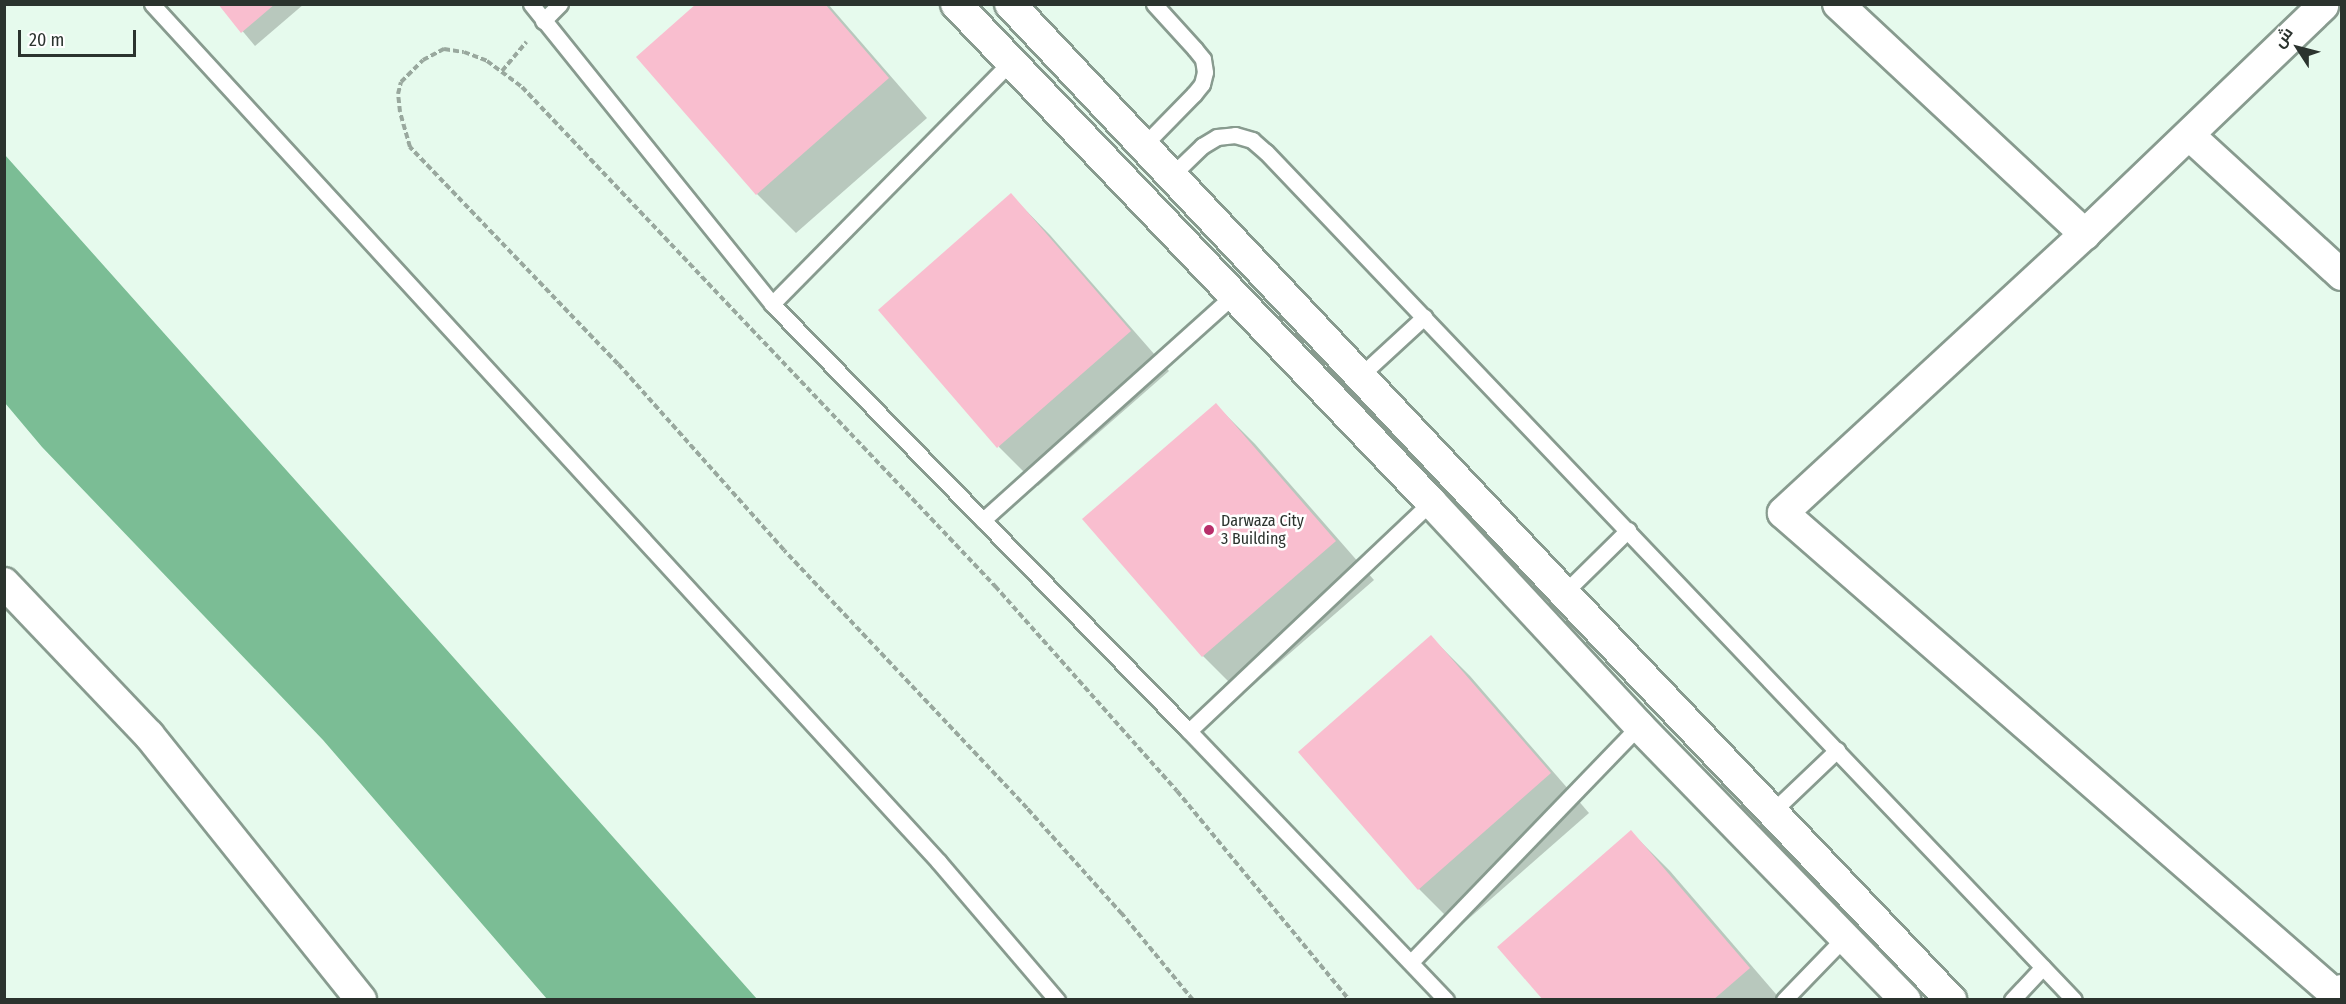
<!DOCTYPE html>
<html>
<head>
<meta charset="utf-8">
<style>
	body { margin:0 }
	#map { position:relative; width:2346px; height:1004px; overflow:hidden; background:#e6faed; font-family:"Fira Sans Condensed",Cairo,sans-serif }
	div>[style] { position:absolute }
	.water>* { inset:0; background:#7bbd95 }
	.shadow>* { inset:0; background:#0003 }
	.building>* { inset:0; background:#f9becf }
	.path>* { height:4px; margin-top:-2px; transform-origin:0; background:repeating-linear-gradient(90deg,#99a89e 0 6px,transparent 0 9px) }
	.roads { filter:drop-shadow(2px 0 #889b8f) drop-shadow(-2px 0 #889b8f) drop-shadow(0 2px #889b8f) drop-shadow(0 -2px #889b8f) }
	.service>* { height:15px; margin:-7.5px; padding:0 7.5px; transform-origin:7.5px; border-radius:7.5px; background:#fff }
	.minor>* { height:30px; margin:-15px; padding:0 15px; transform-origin:15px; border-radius:15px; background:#fff }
	.dots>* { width:16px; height:16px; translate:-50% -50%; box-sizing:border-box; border:3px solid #fff; border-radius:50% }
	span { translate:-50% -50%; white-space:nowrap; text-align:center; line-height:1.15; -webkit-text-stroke:5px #fff; paint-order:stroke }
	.poi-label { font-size:16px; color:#2b332e }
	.left { translate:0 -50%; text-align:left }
	.frame { position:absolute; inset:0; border:6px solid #2b332e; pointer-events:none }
	.north { position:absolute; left:2268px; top:18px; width:60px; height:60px; -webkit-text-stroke:4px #fff; paint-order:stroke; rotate:306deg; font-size:16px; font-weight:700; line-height:24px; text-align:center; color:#2b332e }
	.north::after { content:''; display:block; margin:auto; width:21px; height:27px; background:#2b332e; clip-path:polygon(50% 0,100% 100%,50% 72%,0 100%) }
	.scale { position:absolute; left:18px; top:30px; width:118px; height:27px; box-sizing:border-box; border:3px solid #2b332e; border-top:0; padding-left:8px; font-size:18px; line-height:21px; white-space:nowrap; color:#2b332e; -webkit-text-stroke:4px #fff; paint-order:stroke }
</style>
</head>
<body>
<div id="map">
	<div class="water">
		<div style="clip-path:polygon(5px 155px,446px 649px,757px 999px,547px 999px,323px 740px,42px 447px,5px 403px)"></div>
	</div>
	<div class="shadow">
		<div style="clip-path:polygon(220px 4px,304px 4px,255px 46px)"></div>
		<div style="clip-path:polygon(699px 4px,828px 4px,927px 118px,796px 233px,757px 194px)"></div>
		<div style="clip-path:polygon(1011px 195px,1050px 235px,1169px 371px,1038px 486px,999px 447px)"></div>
		<div style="clip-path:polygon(1216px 405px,1255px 444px,1374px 580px,1242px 695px,1203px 656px)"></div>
		<div style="clip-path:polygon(1431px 637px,1470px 676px,1589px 813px,1458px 928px,1419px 889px)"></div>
		<div style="clip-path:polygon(1631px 832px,1670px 871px,1781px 1000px,1545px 1000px)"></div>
	</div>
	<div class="building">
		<div style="clip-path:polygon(218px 4px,275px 4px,241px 33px)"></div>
		<div style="clip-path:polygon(696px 4px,825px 4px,889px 78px,756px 195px,636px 57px)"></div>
		<div style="clip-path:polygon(1011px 193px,1131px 331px,997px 448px,878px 310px)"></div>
		<div style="clip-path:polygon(1216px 403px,1336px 541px,1202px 657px,1082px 519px)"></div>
		<div style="clip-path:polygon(1431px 635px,1551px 773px,1418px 890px,1298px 752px)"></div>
		<div style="clip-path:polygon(1631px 830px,1750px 968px,1713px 1000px,1543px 1000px,1497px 947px)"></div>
	</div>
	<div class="path">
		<div style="left:502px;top:71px;width:38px;rotate:-50deg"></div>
		<div style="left:1193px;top:1000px;width:112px;rotate:-129.5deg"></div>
		<div style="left:1122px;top:914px;width:142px;rotate:-131.9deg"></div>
		<div style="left:1027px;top:808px;width:354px;rotate:-133.3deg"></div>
		<div style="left:784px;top:550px;width:249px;rotate:-131.7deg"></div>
		<div style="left:618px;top:364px;width:301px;rotate:-133.8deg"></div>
		<div style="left:410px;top:147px;width:36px;rotate:-106deg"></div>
		<div style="left:400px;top:112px;width:18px;rotate:-96deg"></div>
		<div style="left:398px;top:94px;width:12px;rotate:-76deg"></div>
		<div style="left:401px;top:82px;width:31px;rotate:-45deg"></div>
		<div style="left:423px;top:60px;width:24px;rotate:-28deg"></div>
		<div style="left:444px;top:49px;width:20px;rotate:9deg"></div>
		<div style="left:464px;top:52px;width:25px;rotate:21deg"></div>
		<div style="left:487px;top:61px;width:44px;rotate:36.6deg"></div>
		<div style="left:522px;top:87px;width:688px;rotate:46.53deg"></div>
		<div style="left:995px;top:586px;width:274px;rotate:48.4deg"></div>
		<div style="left:1177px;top:791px;width:271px;rotate:50.5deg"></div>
	</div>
	<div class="roads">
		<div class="service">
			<div style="left:152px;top:4px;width:1164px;rotate:47.47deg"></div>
			<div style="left:939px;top:862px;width:182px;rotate:49.5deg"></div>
			<div style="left:531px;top:4px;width:385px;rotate:51.2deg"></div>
			<div style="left:772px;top:304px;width:597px;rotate:45.68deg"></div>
			<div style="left:1189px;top:731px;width:372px;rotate:46.3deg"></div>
			<div style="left:543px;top:21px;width:24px;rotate:-45deg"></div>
			<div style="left:1144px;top:145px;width:71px;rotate:-45.6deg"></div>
			<div style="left:1194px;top:94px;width:13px;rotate:-51deg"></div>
			<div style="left:1202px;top:84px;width:12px;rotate:-76deg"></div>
			<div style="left:1205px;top:72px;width:13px;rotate:-99deg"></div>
			<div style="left:1203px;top:59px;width:13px;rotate:-129deg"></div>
			<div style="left:1195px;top:49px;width:61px;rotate:-132.3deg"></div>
			<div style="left:1172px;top:175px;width:42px;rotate:-44deg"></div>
			<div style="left:1202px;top:146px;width:17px;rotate:-31deg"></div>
			<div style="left:1217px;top:137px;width:18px;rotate:-6deg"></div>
			<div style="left:1235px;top:135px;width:18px;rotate:16deg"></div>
			<div style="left:1252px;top:140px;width:18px;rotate:41deg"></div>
			<div style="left:1266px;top:152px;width:1171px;rotate:46.38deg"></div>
			<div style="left:772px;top:304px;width:340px;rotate:-45.4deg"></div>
			<div style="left:1361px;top:375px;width:86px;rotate:-42.6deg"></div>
			<div style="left:983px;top:520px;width:337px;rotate:-41.9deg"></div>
			<div style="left:1564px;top:593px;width:90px;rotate:-44.5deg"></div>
			<div style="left:1189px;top:731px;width:333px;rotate:-43.4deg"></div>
			<div style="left:1772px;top:812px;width:90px;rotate:-43.6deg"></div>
			<div style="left:1411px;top:962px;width:328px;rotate:-46deg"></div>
			<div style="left:1784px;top:1000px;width:88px;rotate:-45.9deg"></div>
			<div style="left:2012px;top:1000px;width:45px;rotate:-46.8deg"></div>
		</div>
		<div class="minor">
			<div style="left:956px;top:4px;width:688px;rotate:46.35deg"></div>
			<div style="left:1431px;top:502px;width:306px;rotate:47.1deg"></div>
			<div style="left:1639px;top:726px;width:382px;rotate:45.8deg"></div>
			<div style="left:1010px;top:4px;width:809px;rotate:46.75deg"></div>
			<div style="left:1564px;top:593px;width:562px;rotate:46.44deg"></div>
			<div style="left:1838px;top:4px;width:338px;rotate:43deg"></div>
			<div style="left:2085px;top:234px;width:330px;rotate:-43.8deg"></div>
			<div style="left:2189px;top:135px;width:207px;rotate:42.5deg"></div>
			<div style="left:2085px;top:234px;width:411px;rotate:137.3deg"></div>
			<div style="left:1783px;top:513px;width:735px;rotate:41.08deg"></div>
			<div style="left:2337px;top:996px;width:8px;rotate:-50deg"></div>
			<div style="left:4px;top:583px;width:210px;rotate:46.4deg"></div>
			<div style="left:149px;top:735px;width:339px;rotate:51.3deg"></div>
		</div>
	</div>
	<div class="dots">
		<div style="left:1209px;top:530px;background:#b82e6a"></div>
	</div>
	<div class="poi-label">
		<span class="left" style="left:1221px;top:530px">Darwaza City<br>3 Building</span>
	</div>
	<div class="frame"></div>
	<div class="north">ش</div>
	<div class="scale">20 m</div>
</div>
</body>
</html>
